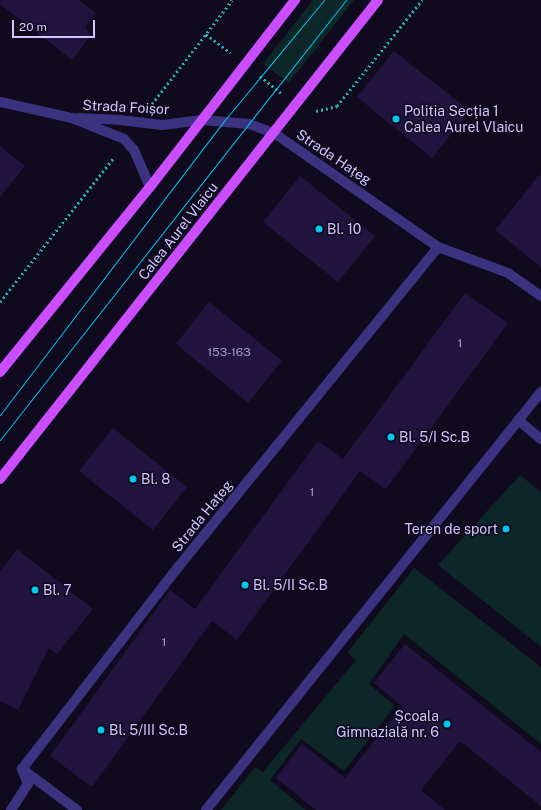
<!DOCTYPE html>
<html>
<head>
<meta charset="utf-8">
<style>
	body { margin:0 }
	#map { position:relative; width:541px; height:810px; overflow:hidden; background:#0f0a1d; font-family:"Public Sans",sans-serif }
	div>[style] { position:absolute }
	.green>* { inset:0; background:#0d2627 }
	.building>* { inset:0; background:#21153f }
	.path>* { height:2.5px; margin-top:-1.25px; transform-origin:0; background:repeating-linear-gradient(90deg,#26b1b3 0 2px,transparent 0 5px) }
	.service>* { height:10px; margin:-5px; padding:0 5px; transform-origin:5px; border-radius:5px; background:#3b337f }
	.minor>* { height:10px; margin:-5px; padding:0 5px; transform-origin:5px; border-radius:5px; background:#3b337f }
	.tertiary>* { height:10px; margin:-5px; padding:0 5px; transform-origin:5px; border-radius:5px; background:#3b337f }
	.primary>* { height:10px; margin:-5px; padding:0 5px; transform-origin:5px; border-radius:5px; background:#ca4dff }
	.tram>* { height:1px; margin:-0.5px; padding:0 0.5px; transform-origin:0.5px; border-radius:0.5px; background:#00c7f1 }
	.dots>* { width:11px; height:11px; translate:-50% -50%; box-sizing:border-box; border:2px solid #0f0a1d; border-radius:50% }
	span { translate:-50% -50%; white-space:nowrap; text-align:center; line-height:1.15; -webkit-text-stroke:3px #0f0a1d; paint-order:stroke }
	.number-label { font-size:12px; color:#a59acf }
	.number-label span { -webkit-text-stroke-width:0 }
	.street-label { font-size:14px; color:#d1c6ff }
	.poi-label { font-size:14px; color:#d1c6ff }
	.left { translate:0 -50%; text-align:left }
	.right { translate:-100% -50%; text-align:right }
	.scale { position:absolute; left:12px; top:20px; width:83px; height:18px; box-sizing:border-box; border:2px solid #d1c6ff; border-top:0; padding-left:5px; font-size:12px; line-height:14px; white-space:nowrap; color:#d1c6ff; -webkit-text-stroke:3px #0f0a1d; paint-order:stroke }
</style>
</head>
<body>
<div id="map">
	<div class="green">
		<div style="clip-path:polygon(313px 0,354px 0,289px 83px,263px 64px)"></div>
		<div style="clip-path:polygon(520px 475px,541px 492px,541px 647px,438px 565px)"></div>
		<div style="clip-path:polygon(414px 568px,541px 667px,541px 744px,404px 634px,369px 684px,395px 706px,344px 771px,301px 739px,270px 780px,306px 810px,221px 810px,255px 767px,263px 772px,356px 660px,347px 653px)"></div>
	</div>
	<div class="building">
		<div style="clip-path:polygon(0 0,78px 0,96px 13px,85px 27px,91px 35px,72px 60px,0 4px)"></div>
		<div style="clip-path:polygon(394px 51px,470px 111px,432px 158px,357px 97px)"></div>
		<div style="clip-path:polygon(0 146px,25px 166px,0 197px)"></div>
		<div style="clip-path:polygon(541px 173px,541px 267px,495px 230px)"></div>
		<div style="clip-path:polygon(300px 176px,375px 236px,338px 282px,263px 222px)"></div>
		<div style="clip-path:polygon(465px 293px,508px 323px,386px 489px,360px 471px,237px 640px,212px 621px,92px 787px,50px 756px,170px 590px,195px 609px,318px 441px,343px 459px)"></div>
		<div style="clip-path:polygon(209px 302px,282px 361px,248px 403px,176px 344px)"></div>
		<div style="clip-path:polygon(113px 428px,187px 487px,153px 530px,79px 471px)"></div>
		<div style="clip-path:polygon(17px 549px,93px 609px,57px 654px,49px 648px,18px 710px,0 701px,0 572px)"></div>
		<div style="clip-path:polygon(405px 644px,541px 752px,541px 806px,460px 741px,421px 790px,445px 810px,316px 810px,276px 778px,302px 744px,345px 778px,402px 706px,374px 683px)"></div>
	</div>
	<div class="path">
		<div style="left:206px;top:34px;width:31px;rotate:37deg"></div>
		<div style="left:260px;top:76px;width:27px;rotate:39deg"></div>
		<div style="left:152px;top:104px;width:131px;rotate:-52.4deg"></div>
		<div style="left:316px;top:111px;width:22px;rotate:-13deg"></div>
		<div style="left:337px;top:106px;width:136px;rotate:-51.3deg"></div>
		<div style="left:0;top:302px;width:184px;rotate:-51.8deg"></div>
	</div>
	<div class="service">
		<div style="left:518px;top:420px;width:30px;rotate:40deg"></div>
		<div style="left:11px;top:810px;width:31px;rotate:-57deg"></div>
		<div style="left:28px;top:784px;width:16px;rotate:-112deg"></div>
	</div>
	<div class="minor">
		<div style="left:0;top:102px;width:74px;rotate:12.5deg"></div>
		<div style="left:72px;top:118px;width:56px;rotate:22deg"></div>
		<div style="left:124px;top:139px;width:15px;rotate:48deg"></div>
		<div style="left:134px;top:150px;width:40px;rotate:66.6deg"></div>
		<div style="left:78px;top:118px;width:42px;rotate:2.7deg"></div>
		<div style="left:120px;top:120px;width:42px;rotate:6.8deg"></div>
		<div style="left:162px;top:125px;width:40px;rotate:-7.1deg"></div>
		<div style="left:77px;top:810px;width:69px;rotate:-143.3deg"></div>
		<div style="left:22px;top:769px;width:257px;rotate:-52.3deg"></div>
		<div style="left:179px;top:566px;width:411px;rotate:-50.9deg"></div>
		<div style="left:206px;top:810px;width:536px;rotate:-51.29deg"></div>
	</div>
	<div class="tertiary">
		<div style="left:202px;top:120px;width:47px;rotate:4.9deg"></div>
		<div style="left:249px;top:124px;width:27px;rotate:20deg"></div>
		<div style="left:274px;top:133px;width:200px;rotate:34.8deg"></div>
		<div style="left:438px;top:247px;width:75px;rotate:20.4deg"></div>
		<div style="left:508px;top:273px;width:40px;rotate:34.9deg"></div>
	</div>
	<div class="primary">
		<div style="left:0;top:372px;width:238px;rotate:-51deg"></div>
		<div style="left:150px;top:187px;width:237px;rotate:-52.2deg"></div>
		<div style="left:0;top:479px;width:610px;rotate:-51.72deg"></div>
	</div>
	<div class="tram">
		<div style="left:0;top:415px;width:370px;rotate:-52.7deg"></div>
		<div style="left:224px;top:121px;width:157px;rotate:-50.4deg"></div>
		<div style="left:0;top:440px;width:560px;rotate:-51.82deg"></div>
	</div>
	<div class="dots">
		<div style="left:396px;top:119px;background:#00c7f1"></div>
		<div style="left:319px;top:229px;background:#00c7f1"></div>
		<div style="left:391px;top:437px;background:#00c7f1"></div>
		<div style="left:133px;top:479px;background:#00c7f1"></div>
		<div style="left:506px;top:529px;background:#00c7f1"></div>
		<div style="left:245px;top:585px;background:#00c7f1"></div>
		<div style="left:35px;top:590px;background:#00c7f1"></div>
		<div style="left:447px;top:724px;background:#00c7f1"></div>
		<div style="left:101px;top:730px;background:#00c7f1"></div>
	</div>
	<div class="number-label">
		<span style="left:460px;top:344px">1</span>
		<span style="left:229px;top:353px">153-163</span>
		<span style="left:312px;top:493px">1</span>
		<span style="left:164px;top:643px">1</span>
	</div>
	<div class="street-label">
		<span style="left:126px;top:107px;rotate:3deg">Strada Foișor</span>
		<span style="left:334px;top:157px;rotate:34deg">Strada Hațeg</span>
		<span style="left:178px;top:231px;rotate:-52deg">Calea Aurel Vlaicu</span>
		<span style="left:202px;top:516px;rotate:-51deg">Strada Hațeg</span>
	</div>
	<div class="poi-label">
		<span class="left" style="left:404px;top:119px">Politia Secția 1<br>Calea Aurel Vlaicu</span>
		<span class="left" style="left:327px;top:229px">Bl. 10</span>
		<span class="left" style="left:399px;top:437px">Bl. 5/I Sc.B</span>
		<span class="left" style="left:141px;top:479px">Bl. 8</span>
		<span class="right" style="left:498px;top:529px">Teren de sport</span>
		<span class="left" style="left:253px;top:585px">Bl. 5/II Sc.B</span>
		<span class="left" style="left:43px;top:590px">Bl. 7</span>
		<span class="right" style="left:439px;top:724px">Școala<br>Gimnazială nr. 6</span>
		<span class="left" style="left:109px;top:730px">Bl. 5/III Sc.B</span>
	</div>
	<div class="scale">20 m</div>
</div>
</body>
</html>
